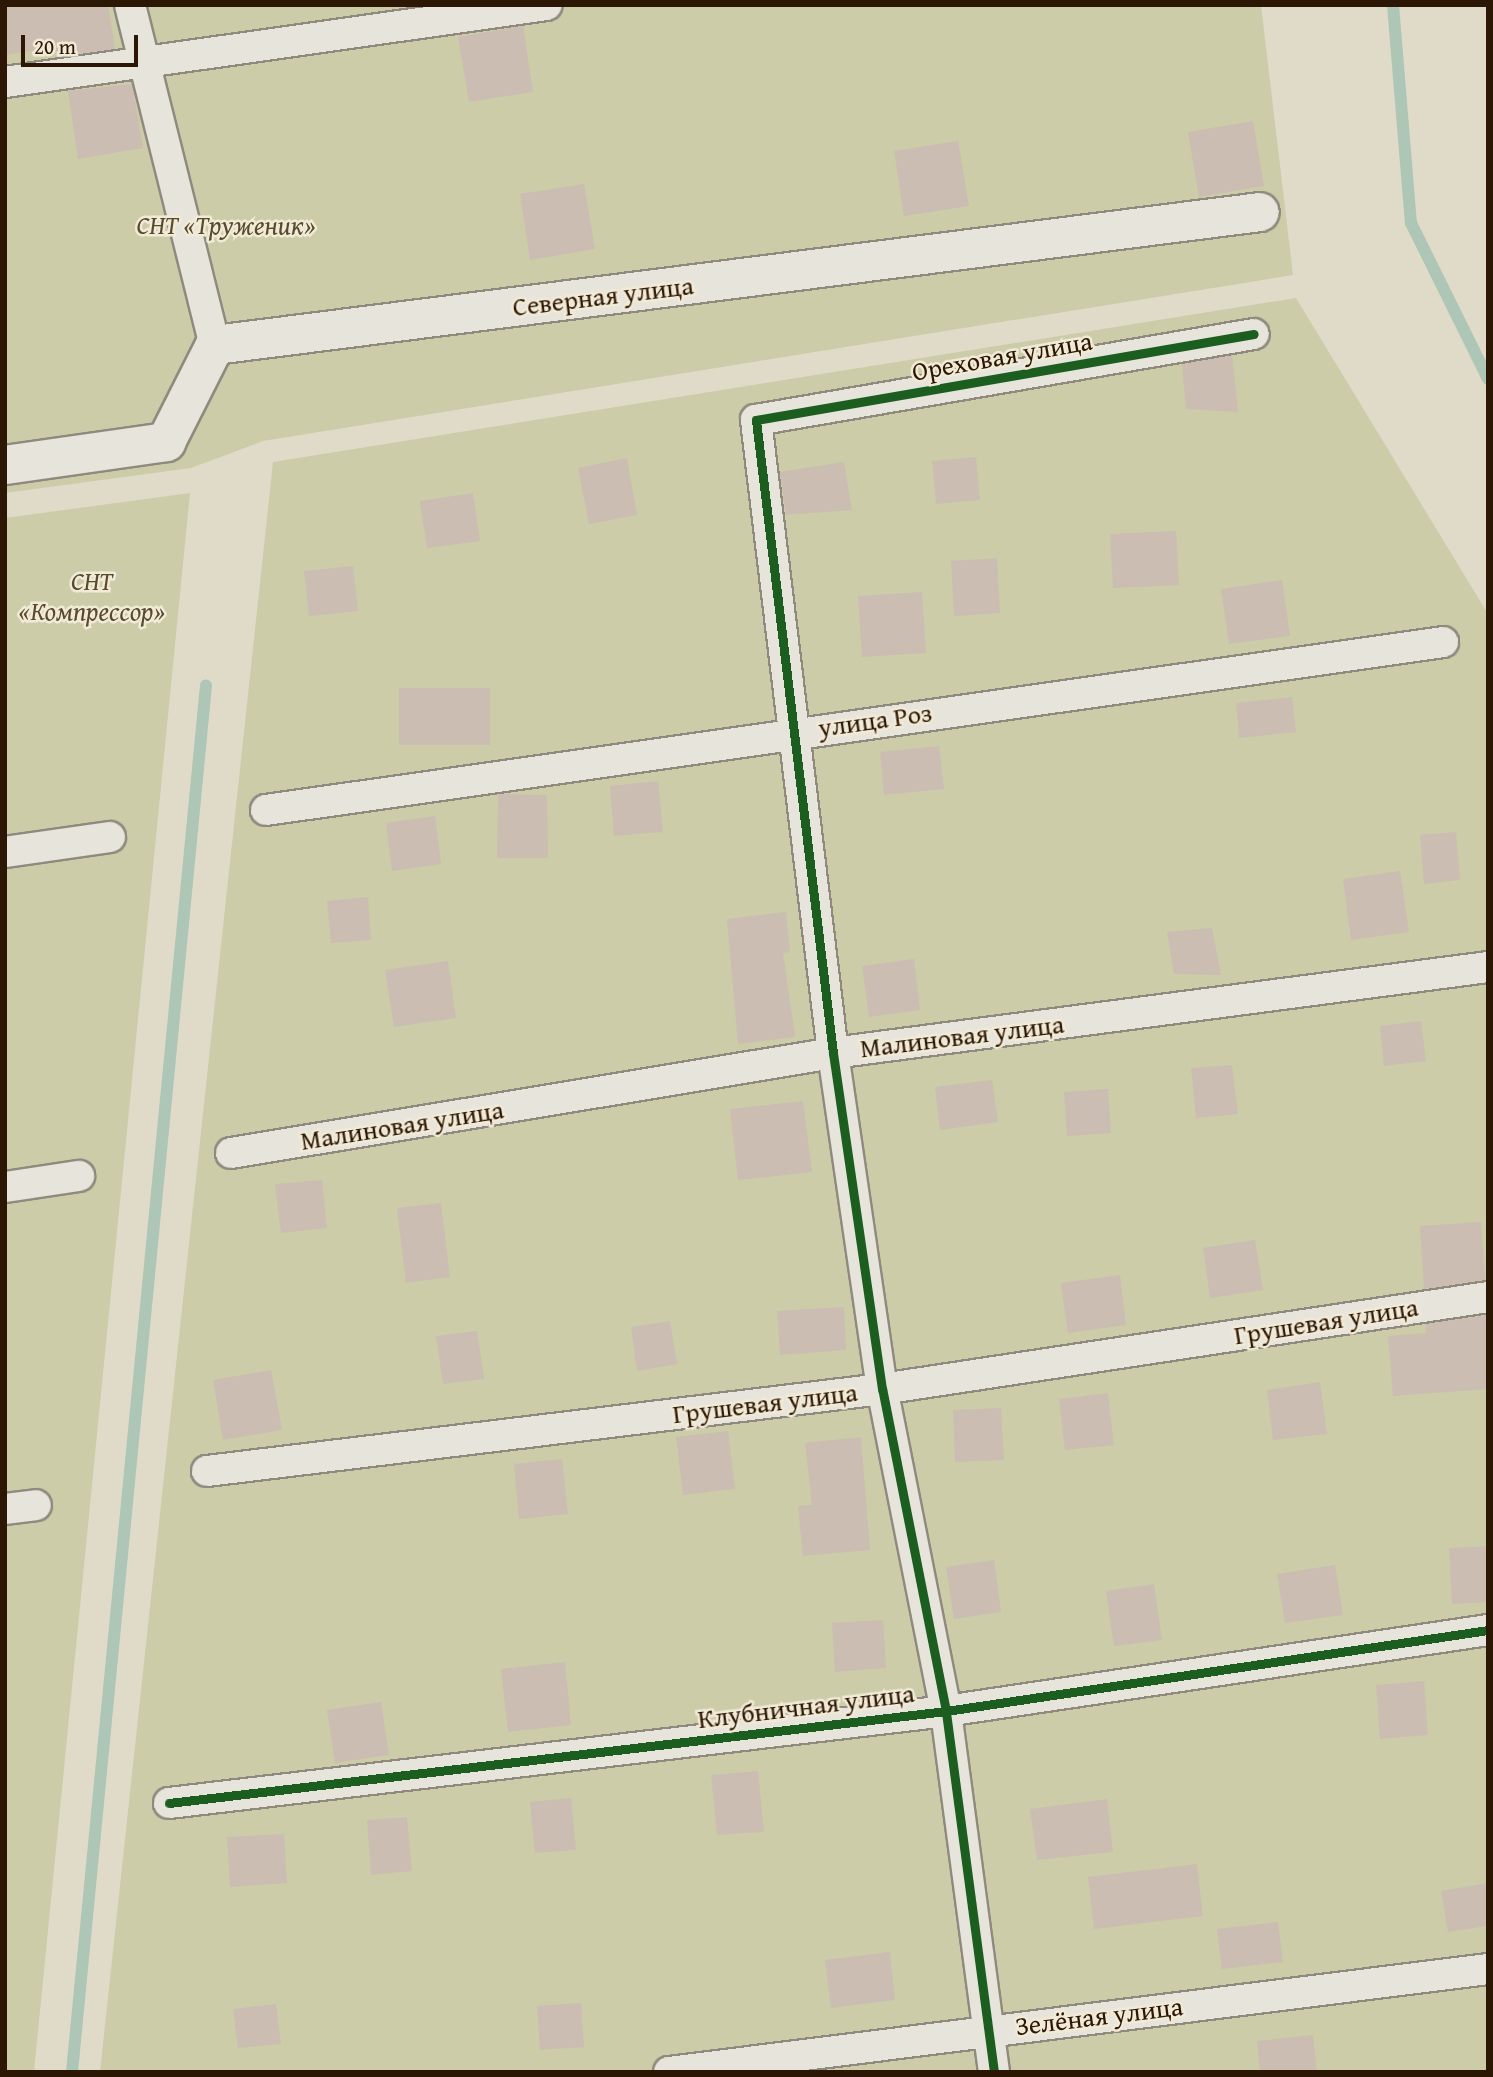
<!DOCTYPE html>
<html>
<head>
<meta charset="utf-8">
<style>
	body { margin:0 }
	#map { position:relative; width:1493px; height:2077px; overflow:hidden; background:#e0dac9; font-family:"Gentium Book Plus",serif }
	div>[style] { position:absolute }
	.green>* { inset:0; background:#cccca9 }
	.stream>* { height:12px; margin:-6px; padding:0 6px; transform-origin:6px; border-radius:6px; background:#aec6b5 }
	.building>* { inset:0; background:#cbbdb1 }
	.roads { filter:drop-shadow(2px 0 #908a7e) drop-shadow(-2px 0 #908a7e) drop-shadow(0 2px #908a7e) drop-shadow(0 -2px #908a7e) }
	.street>* { height:30px; margin:-15px; padding:0 15px; transform-origin:15px; border-radius:15px; background:#e7e4dc }
	.secondary>* { height:38px; margin:-19px; padding:0 19px; transform-origin:19px; border-radius:19px; background:#e7e4dc }
	.cycleway>* { height:9px; margin:-4.5px; padding:0 4.5px; transform-origin:4.5px; border-radius:4.5px; background:#1b5e20 }
	span { translate:-50% -50%; white-space:nowrap; text-align:center; line-height:1.15; -webkit-text-stroke:5px #f1ead6; paint-order:stroke }
	.park-label { font-size:26px; color:#574a2d; font-style:italic }
	.street-label { font-size:26px; color:#2c1704 }
	.frame { position:absolute; inset:0; border:7px solid #2c1704; pointer-events:none }
	.scale { position:absolute; left:21px; top:35px; width:117px; height:32px; box-sizing:border-box; border:4px solid #2c1704; border-top:0; padding-left:9px; font-size:21px; line-height:24px; white-space:nowrap; color:#2c1704; -webkit-text-stroke:5px #f1ead6; paint-order:stroke }
</style>
</head>
<body>
<div id="map">
	<div class="green">
		<div style="clip-path:polygon(5px 5px,1261px 5px,1293px 275px,263px 441px,191px 468px,5px 493px)"></div>
		<div style="clip-path:polygon(1296px 298px,1488px 614px,1488px 2072px,100px 2072px,273px 462px)"></div>
		<div style="clip-path:polygon(190px 493px,34px 2072px,5px 2072px,5px 518px)"></div>
	</div>
	<div class="stream">
		<div style="left:1393px;top:5px;width:219px;rotate:85.3deg"></div>
		<div style="left:1411px;top:223px;width:174px;rotate:63.7deg"></div>
		<div style="left:72px;top:2072px;width:1393px;rotate:-84.48deg"></div>
	</div>
	<div class="building">
		<div style="clip-path:polygon(5px 5px,108px 5px,115px 49px,62px 56px,61px 50px,49px 52px,49px 48px,5px 55px)"></div>
		<div style="clip-path:polygon(523px 26px,533px 92px,469px 102px,458px 37px)"></div>
		<div style="clip-path:polygon(132px 84px,143px 148px,78px 159px,68px 91px)"></div>
		<div style="clip-path:polygon(1253px 121px,1264px 186px,1199px 197px,1188px 132px)"></div>
		<div style="clip-path:polygon(958px 141px,969px 206px,904px 216px,894px 151px)"></div>
		<div style="clip-path:polygon(584px 184px,595px 249px,530px 260px,520px 194px)"></div>
		<div style="clip-path:polygon(1232px 355px,1238px 412px,1186px 409px,1182px 364px)"></div>
		<div style="clip-path:polygon(976px 457px,980px 500px,936px 504px,932px 461px)"></div>
		<div style="clip-path:polygon(627px 458px,637px 515px,589px 524px,578px 468px)"></div>
		<div style="clip-path:polygon(844px 462px,852px 510px,786px 515px,780px 472px)"></div>
		<div style="clip-path:polygon(473px 493px,480px 541px,427px 548px,420px 501px)"></div>
		<div style="clip-path:polygon(1176px 531px,1179px 585px,1113px 588px,1110px 534px)"></div>
		<div style="clip-path:polygon(997px 558px,1000px 613px,954px 616px,951px 561px)"></div>
		<div style="clip-path:polygon(353px 566px,358px 611px,309px 616px,304px 571px)"></div>
		<div style="clip-path:polygon(1282px 580px,1290px 636px,1229px 644px,1221px 589px)"></div>
		<div style="clip-path:polygon(922px 592px,926px 653px,862px 657px,858px 596px)"></div>
		<div style="clip-path:polygon(399px 688px,490px 688px,490px 745px,399px 745px)"></div>
		<div style="clip-path:polygon(1292px 697px,1296px 732px,1239px 738px,1236px 703px)"></div>
		<div style="clip-path:polygon(939px 746px,944px 789px,884px 795px,880px 752px)"></div>
		<div style="clip-path:polygon(658px 781px,663px 832px,614px 836px,610px 786px)"></div>
		<div style="clip-path:polygon(498px 794px,547px 795px,548px 858px,497px 858px)"></div>
		<div style="clip-path:polygon(435px 816px,441px 864px,392px 871px,386px 823px)"></div>
		<div style="clip-path:polygon(1456px 832px,1460px 880px,1424px 884px,1420px 835px)"></div>
		<div style="clip-path:polygon(1400px 871px,1409px 932px,1351px 940px,1343px 879px)"></div>
		<div style="clip-path:polygon(368px 897px,371px 940px,331px 943px,327px 901px)"></div>
		<div style="clip-path:polygon(786px 912px,790px 952px,783px 953px,795px 1037px,738px 1044px,727px 919px)"></div>
		<div style="clip-path:polygon(1212px 928px,1221px 975px,1174px 974px,1167px 932px)"></div>
		<div style="clip-path:polygon(914px 959px,920px 1010px,869px 1017px,862px 966px)"></div>
		<div style="clip-path:polygon(448px 961px,456px 1018px,394px 1027px,385px 970px)"></div>
		<div style="clip-path:polygon(1421px 1021px,1426px 1061px,1384px 1066px,1380px 1026px)"></div>
		<div style="clip-path:polygon(1232px 1065px,1238px 1114px,1196px 1118px,1191px 1068px)"></div>
		<div style="clip-path:polygon(992px 1080px,998px 1122px,940px 1130px,935px 1087px)"></div>
		<div style="clip-path:polygon(1108px 1089px,1111px 1133px,1067px 1136px,1064px 1092px)"></div>
		<div style="clip-path:polygon(803px 1101px,812px 1172px,738px 1180px,730px 1109px)"></div>
		<div style="clip-path:polygon(322px 1180px,327px 1228px,281px 1233px,275px 1184px)"></div>
		<div style="clip-path:polygon(441px 1203px,450px 1277px,406px 1283px,397px 1208px)"></div>
		<div style="clip-path:polygon(1481px 1222px,1485px 1280px,1424px 1289px,1420px 1226px)"></div>
		<div style="clip-path:polygon(1255px 1240px,1263px 1290px,1210px 1298px,1203px 1248px)"></div>
		<div style="clip-path:polygon(1120px 1275px,1126px 1325px,1068px 1333px,1061px 1283px)"></div>
		<div style="clip-path:polygon(844px 1307px,846px 1350px,780px 1355px,777px 1311px)"></div>
		<div style="clip-path:polygon(1487px 1315px,1488px 1389px,1393px 1396px,1388px 1336px,1426px 1333px,1426px 1324px)"></div>
		<div style="clip-path:polygon(670px 1321px,677px 1364px,637px 1371px,631px 1327px)"></div>
		<div style="clip-path:polygon(477px 1331px,484px 1379px,443px 1384px,436px 1336px)"></div>
		<div style="clip-path:polygon(271px 1370px,282px 1430px,223px 1440px,213px 1380px)"></div>
		<div style="clip-path:polygon(1320px 1382px,1327px 1434px,1273px 1440px,1267px 1390px)"></div>
		<div style="clip-path:polygon(1108px 1393px,1114px 1445px,1065px 1450px,1059px 1399px)"></div>
		<div style="clip-path:polygon(1001px 1408px,1004px 1460px,955px 1462px,953px 1410px)"></div>
		<div style="clip-path:polygon(728px 1431px,735px 1489px,683px 1495px,676px 1437px)"></div>
		<div style="clip-path:polygon(861px 1437px,870px 1550px,803px 1556px,798px 1506px,812px 1505px,805px 1443px)"></div>
		<div style="clip-path:polygon(562px 1459px,568px 1514px,519px 1519px,514px 1464px)"></div>
		<div style="clip-path:polygon(1488px 1546px,1488px 1602px,1452px 1604px,1449px 1548px)"></div>
		<div style="clip-path:polygon(994px 1560px,1001px 1612px,954px 1619px,946px 1567px)"></div>
		<div style="clip-path:polygon(1335px 1565px,1343px 1615px,1285px 1623px,1277px 1574px)"></div>
		<div style="clip-path:polygon(1154px 1584px,1162px 1640px,1114px 1646px,1106px 1591px)"></div>
		<div style="clip-path:polygon(883px 1620px,886px 1668px,835px 1672px,832px 1623px)"></div>
		<div style="clip-path:polygon(565px 1662px,571px 1725px,508px 1732px,501px 1669px)"></div>
		<div style="clip-path:polygon(1424px 1681px,1428px 1735px,1380px 1739px,1376px 1685px)"></div>
		<div style="clip-path:polygon(381px 1702px,389px 1755px,335px 1763px,327px 1710px)"></div>
		<div style="clip-path:polygon(758px 1771px,764px 1832px,717px 1835px,711px 1775px)"></div>
		<div style="clip-path:polygon(571px 1798px,576px 1850px,535px 1853px,530px 1802px)"></div>
		<div style="clip-path:polygon(1107px 1799px,1113px 1852px,1037px 1860px,1030px 1809px)"></div>
		<div style="clip-path:polygon(407px 1817px,412px 1871px,371px 1875px,367px 1820px)"></div>
		<div style="clip-path:polygon(284px 1834px,287px 1883px,230px 1887px,227px 1837px)"></div>
		<div style="clip-path:polygon(1197px 1864px,1203px 1916px,1094px 1929px,1088px 1877px)"></div>
		<div style="clip-path:polygon(1488px 1883px,1488px 1926px,1448px 1932px,1441px 1891px)"></div>
		<div style="clip-path:polygon(1278px 1922px,1283px 1962px,1222px 1969px,1217px 1929px)"></div>
		<div style="clip-path:polygon(890px 1952px,895px 2000px,831px 2008px,825px 1960px)"></div>
		<div style="clip-path:polygon(581px 2003px,584px 2047px,540px 2050px,537px 2006px)"></div>
		<div style="clip-path:polygon(276px 2004px,281px 2044px,238px 2048px,233px 2009px)"></div>
		<div style="clip-path:polygon(1313px 2035px,1317px 2072px,1260px 2072px,1257px 2041px)"></div>
	</div>
	<div class="roads">
		<div class="street">
			<div style="left:130px;top:5px;width:350px;rotate:76deg"></div>
			<div style="left:5px;top:82px;width:547px;rotate:-8.09deg"></div>
			<div style="left:266px;top:810px;width:1189px;rotate:-8.12deg"></div>
			<div style="left:5px;top:852px;width:106px;rotate:-8.1deg"></div>
			<div style="left:231px;top:1153px;width:610px;rotate:-9.43deg"></div>
			<div style="left:833px;top:1053px;width:661px;rotate:-7.48deg"></div>
			<div style="left:5px;top:1187px;width:75px;rotate:-8.5deg"></div>
			<div style="left:207px;top:1471px;width:680px;rotate:-6.93deg"></div>
			<div style="left:882px;top:1389px;width:613px;rotate:-8.63deg"></div>
			<div style="left:5px;top:1509px;width:31px;rotate:-7deg"></div>
			<div style="left:169px;top:1803px;width:782px;rotate:-6.75deg"></div>
			<div style="left:946px;top:1711px;width:548px;rotate:-8.5deg"></div>
			<div style="left:669px;top:2072px;width:825px;rotate:-7.17deg"></div>
			<div style="left:994px;top:2072px;width:364px;rotate:-97.6deg"></div>
			<div style="left:946px;top:1711px;width:328px;rotate:-101.2deg"></div>
			<div style="left:882px;top:1389px;width:340px;rotate:-98.3deg"></div>
			<div style="left:833px;top:1053px;width:638px;rotate:-96.94deg"></div>
			<div style="left:756px;top:420px;width:505px;rotate:-9.8deg"></div>
		</div>
		<div class="secondary">
			<div style="left:5px;top:465px;width:163px;rotate:-8.1deg"></div>
			<div style="left:166px;top:442px;width:109px;rotate:-63.2deg"></div>
			<div style="left:215px;top:345px;width:1053px;rotate:-7.25deg"></div>
		</div>
	</div>
	<div class="cycleway">
		<div style="left:169px;top:1803px;width:782px;rotate:-6.75deg"></div>
		<div style="left:946px;top:1711px;width:548px;rotate:-8.5deg"></div>
		<div style="left:994px;top:2072px;width:364px;rotate:-97.6deg"></div>
		<div style="left:946px;top:1711px;width:328px;rotate:-101.2deg"></div>
		<div style="left:882px;top:1389px;width:340px;rotate:-98.3deg"></div>
		<div style="left:833px;top:1053px;width:638px;rotate:-96.94deg"></div>
		<div style="left:756px;top:420px;width:505px;rotate:-9.8deg"></div>
	</div>
	<div class="park-label">
		<span style="left:226px;top:225px">СНТ «Труженик»</span>
		<span style="left:92px;top:596px">СНТ<br>«Компрессор»</span>
	</div>
	<div class="street-label">
		<span style="left:603px;top:296px;rotate:-7deg">Северная улица</span>
		<span style="left:1002px;top:356px;rotate:-10deg">Ореховая улица</span>
		<span style="left:875px;top:720px;rotate:-8deg">улица Роз</span>
		<span style="left:962px;top:1036px;rotate:-7deg">Малиновая улица</span>
		<span style="left:402px;top:1125px;rotate:-9deg">Малиновая улица</span>
		<span style="left:1326px;top:1321px;rotate:-9deg">Грушевая улица</span>
		<span style="left:765px;top:1403px;rotate:-7deg">Грушевая улица</span>
		<span style="left:806px;top:1706px;rotate:-7deg">Клубничная улица</span>
		<span style="left:1099px;top:2016px;rotate:-7deg">Зелёная улица</span>
	</div>
	<div class="frame"></div>
	<div class="scale">20 m</div>
</div>
</body>
</html>
